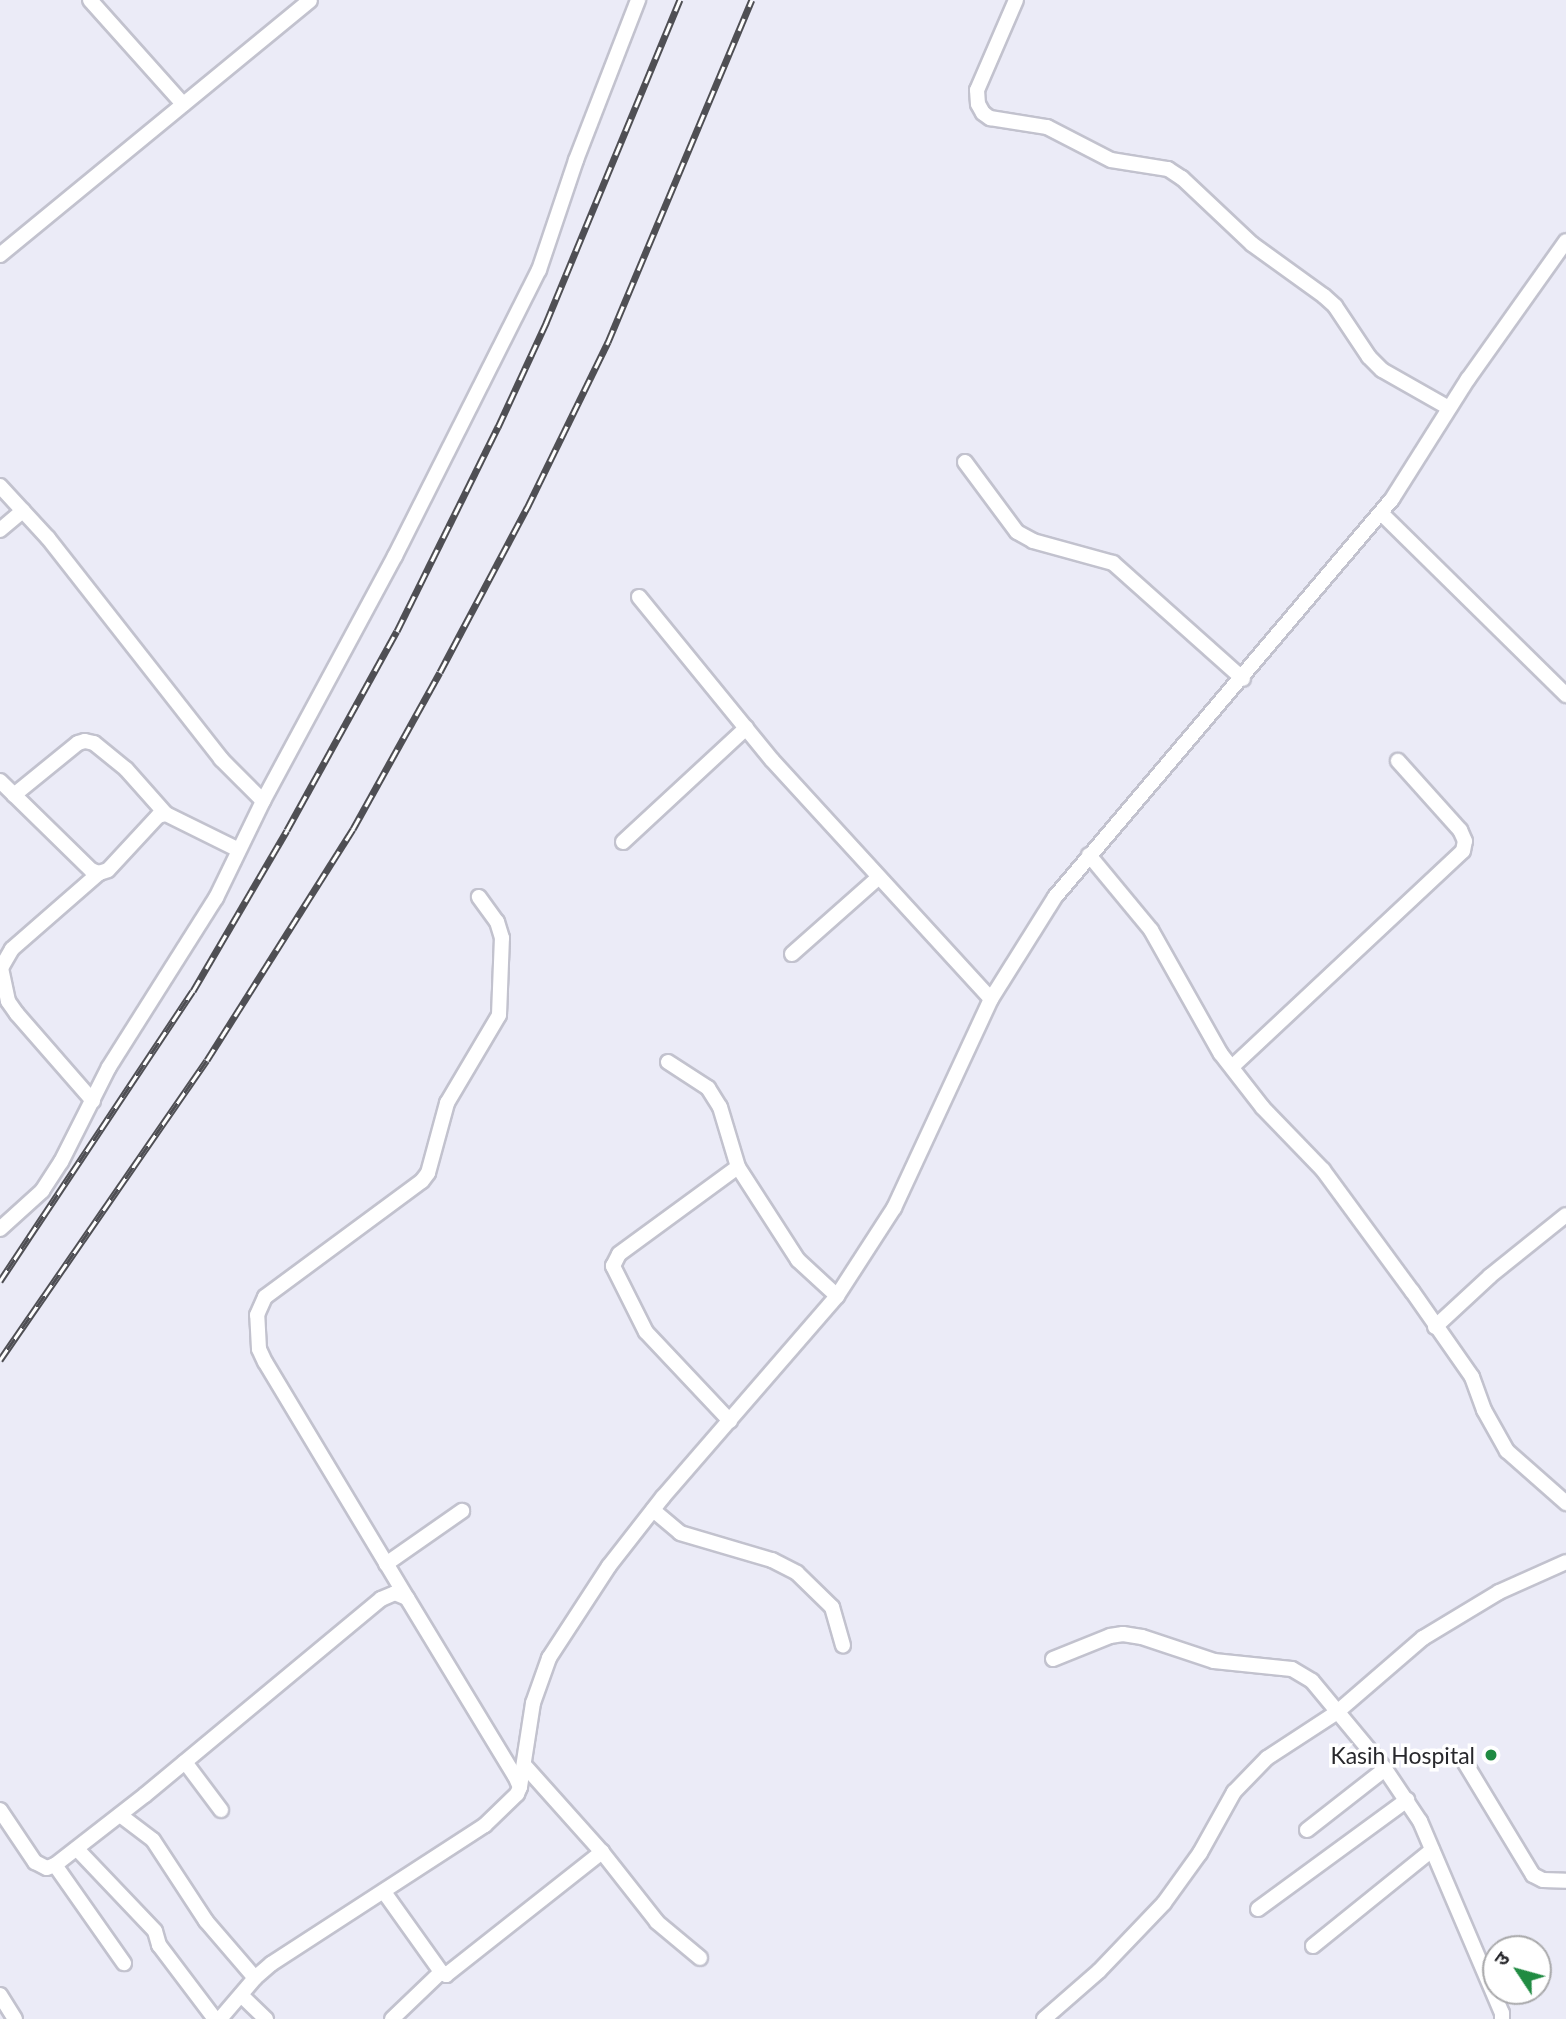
<!DOCTYPE html>
<html>
<head>
<meta charset="utf-8">
<style>
	body { margin:0 }
	#map { position:relative; width:1566px; height:2019px; overflow:hidden; background:#ebebf7; font-family:Lato,"Noto Sans Devanagari",sans-serif }
	div>[style] { position:absolute }
	.roads { filter:drop-shadow(2px 0 #c2c2ce) drop-shadow(-2px 0 #c2c2ce) drop-shadow(0 2px #c2c2ce) drop-shadow(0 -2px #c2c2ce) }
	.minor>* { height:14px; margin:-7px; padding:0 7px; transform-origin:7px; border-radius:7px; background:#fff }
	.rail>* { height:7px; margin-top:-3.5px; transform-origin:0; background:repeating-linear-gradient(90deg,#fff 0 13px,#4f4f54 0 26px); box-sizing:border-box; border-block:2px solid #4f4f54 }
	.dots>* { width:19px; height:19px; translate:-50% -50%; box-sizing:border-box; border:4px solid #fff; border-radius:50% }
	span { translate:-50% -50%; white-space:nowrap; text-align:center; line-height:1.15; -webkit-text-stroke:7px #fff; paint-order:stroke }
	.poi-label { font-size:23px; color:#28282c }
	.right { translate:-100% -50%; text-align:right }
	.north { position:absolute; left:1482px; top:1935px; width:70px; height:70px; box-sizing:border-box; background:#fff; border:2px solid #a9a9ab; border-radius:50%; rotate:306deg; font-size:19px; font-weight:700; line-height:28px; text-align:center; color:#28282c }
	.north::after { content:''; display:block; margin:auto; width:24px; height:32px; background:#208b42; clip-path:polygon(50% 0,100% 100%,50% 72%,0 100%) }
</style>
</head>
<body>
<div id="map">
	<div class="roads">
		<div class="minor">
			<div style="left:90px;top:0;width:140px;rotate:48.2deg"></div>
			<div style="left:1016px;top:0;width:98px;rotate:113.4deg"></div>
			<div style="left:977px;top:90px;width:14px;rotate:86deg"></div>
			<div style="left:978px;top:104px;width:10px;rotate:61deg"></div>
			<div style="left:983px;top:113px;width:9px;rotate:36deg"></div>
			<div style="left:990px;top:118px;width:58px;rotate:9deg"></div>
			<div style="left:1047px;top:127px;width:72px;rotate:27.3deg"></div>
			<div style="left:1111px;top:160px;width:58px;rotate:9deg"></div>
			<div style="left:1168px;top:169px;width:17px;rotate:33deg"></div>
			<div style="left:1182px;top:178px;width:96px;rotate:43.3deg"></div>
			<div style="left:1252px;top:244px;width:89px;rotate:35.8deg"></div>
			<div style="left:1324px;top:296px;width:15px;rotate:42deg"></div>
			<div style="left:1335px;top:306px;width:61px;rotate:56.3deg"></div>
			<div style="left:1369px;top:357px;width:18px;rotate:45deg"></div>
			<div style="left:1382px;top:370px;width:77px;rotate:29.6deg"></div>
			<div style="left:0;top:255px;width:401px;rotate:-39.4deg"></div>
			<div style="left:965px;top:462px;width:87px;rotate:53.4deg"></div>
			<div style="left:1017px;top:532px;width:18px;rotate:29deg"></div>
			<div style="left:1033px;top:541px;width:83px;rotate:15.4deg"></div>
			<div style="left:1113px;top:563px;width:174px;rotate:41.7deg"></div>
			<div style="left:0;top:486px;width:71px;rotate:47.3deg"></div>
			<div style="left:48px;top:538px;width:281px;rotate:51.9deg"></div>
			<div style="left:221px;top:759px;width:59px;rotate:45deg"></div>
			<div style="left:1381px;top:513px;width:260px;rotate:44.5deg"></div>
			<div style="left:0;top:530px;width:30px;rotate:-40deg"></div>
			<div style="left:639px;top:597px;width:210px;rotate:50.8deg"></div>
			<div style="left:772px;top:760px;width:324px;rotate:47.5deg"></div>
			<div style="left:0;top:781px;width:127px;rotate:44.4deg"></div>
			<div style="left:91px;top:870px;width:9px;rotate:21deg"></div>
			<div style="left:99px;top:873px;width:9px;rotate:-18deg"></div>
			<div style="left:108px;top:870px;width:74px;rotate:-47.2deg"></div>
			<div style="left:158px;top:816px;width:8px;rotate:-14deg"></div>
			<div style="left:166px;top:814px;width:81px;rotate:26.3deg"></div>
			<div style="left:14px;top:795px;width:82px;rotate:-39.1deg"></div>
			<div style="left:78px;top:743px;width:7px;rotate:-16deg"></div>
			<div style="left:85px;top:741px;width:9px;rotate:13deg"></div>
			<div style="left:94px;top:743px;width:41px;rotate:39.1deg"></div>
			<div style="left:126px;top:769px;width:60px;rotate:48.4deg"></div>
			<div style="left:623px;top:842px;width:168px;rotate:-42.8deg"></div>
			<div style="left:1089px;top:855px;width:97px;rotate:50.4deg"></div>
			<div style="left:1151px;top:930px;width:142px;rotate:60.6deg"></div>
			<div style="left:1221px;top:1054px;width:68px;rotate:52.1deg"></div>
			<div style="left:1263px;top:1108px;width:86px;rotate:45.9deg"></div>
			<div style="left:1323px;top:1170px;width:150px;rotate:53.7deg"></div>
			<div style="left:1412px;top:1291px;width:105px;rotate:55.1deg"></div>
			<div style="left:1472px;top:1377px;width:35px;rotate:70deg"></div>
			<div style="left:1484px;top:1410px;width:47px;rotate:60.7deg"></div>
			<div style="left:1507px;top:1451px;width:79px;rotate:41.4deg"></div>
			<div style="left:792px;top:954px;width:115px;rotate:-41.5deg"></div>
			<div style="left:668px;top:1062px;width:48px;rotate:33deg"></div>
			<div style="left:708px;top:1088px;width:22px;rotate:58deg"></div>
			<div style="left:720px;top:1107px;width:63px;rotate:73.3deg"></div>
			<div style="left:738px;top:1167px;width:111px;rotate:57.2deg"></div>
			<div style="left:798px;top:1260px;width:53px;rotate:42.7deg"></div>
			<div style="left:1232px;top:1067px;width:316px;rotate:-43.1deg"></div>
			<div style="left:1463px;top:851px;width:10px;rotate:-79deg"></div>
			<div style="left:1465px;top:841px;width:12px;rotate:-114deg"></div>
			<div style="left:1460px;top:830px;width:93px;rotate:-131.9deg"></div>
			<div style="left:93px;top:1101px;width:116px;rotate:-131.1deg"></div>
			<div style="left:17px;top:1014px;width:16px;rotate:-125deg"></div>
			<div style="left:8px;top:1001px;width:34px;rotate:-102deg"></div>
			<div style="left:1px;top:968px;width:22px;rotate:-60deg"></div>
			<div style="left:12px;top:949px;width:116px;rotate:-41.1deg"></div>
			<div style="left:0;top:1229px;width:57px;rotate:-42.1deg"></div>
			<div style="left:42px;top:1191px;width:35px;rotate:-57deg"></div>
			<div style="left:61px;top:1162px;width:106px;rotate:-63.2deg"></div>
			<div style="left:109px;top:1067px;width:200px;rotate:-57.7deg"></div>
			<div style="left:216px;top:898px;width:108px;rotate:-64.1deg"></div>
			<div style="left:263px;top:801px;width:278px;rotate:-61.7deg"></div>
			<div style="left:395px;top:556px;width:320px;rotate:-63.3deg"></div>
			<div style="left:539px;top:270px;width:116px;rotate:-71.4deg"></div>
			<div style="left:576px;top:160px;width:172px;rotate:-68.8deg"></div>
			<div style="left:1435px;top:1327px;width:75px;rotate:-42.8deg"></div>
			<div style="left:1490px;top:1276px;width:97px;rotate:-38.8deg"></div>
			<div style="left:730px;top:1421px;width:122px;rotate:-133.3deg"></div>
			<div style="left:646px;top:1332px;width:74px;rotate:-116.6deg"></div>
			<div style="left:613px;top:1266px;width:13px;rotate:-63deg"></div>
			<div style="left:619px;top:1254px;width:147px;rotate:-36.2deg"></div>
			<div style="left:653px;top:1510px;width:35px;rotate:40deg"></div>
			<div style="left:680px;top:1533px;width:96px;rotate:16.4deg"></div>
			<div style="left:772px;top:1560px;width:28px;rotate:27deg"></div>
			<div style="left:797px;top:1573px;width:49px;rotate:44.2deg"></div>
			<div style="left:832px;top:1607px;width:40px;rotate:74deg"></div>
			<div style="left:386px;top:1564px;width:93px;rotate:-34.9deg"></div>
			<div style="left:407px;top:1598px;width:275px;rotate:-121deg"></div>
			<div style="left:265px;top:1362px;width:14px;rotate:-115deg"></div>
			<div style="left:259px;top:1349px;width:34px;rotate:-93deg"></div>
			<div style="left:257px;top:1315px;width:20px;rotate:-66deg"></div>
			<div style="left:265px;top:1297px;width:195px;rotate:-36.5deg"></div>
			<div style="left:422px;top:1181px;width:10px;rotate:-53deg"></div>
			<div style="left:428px;top:1173px;width:73px;rotate:-74.8deg"></div>
			<div style="left:447px;top:1103px;width:102px;rotate:-59.4deg"></div>
			<div style="left:499px;top:1015px;width:77px;rotate:-87.8deg"></div>
			<div style="left:502px;top:938px;width:17px;rotate:-107deg"></div>
			<div style="left:497px;top:922px;width:31px;rotate:-126deg"></div>
			<div style="left:1053px;top:1659px;width:61px;rotate:-22deg"></div>
			<div style="left:1110px;top:1636px;width:13px;rotate:-9deg"></div>
			<div style="left:1123px;top:1634px;width:19px;rotate:9deg"></div>
			<div style="left:1142px;top:1637px;width:76px;rotate:18.4deg"></div>
			<div style="left:1214px;top:1661px;width:78px;rotate:5.9deg"></div>
			<div style="left:1292px;top:1669px;width:23px;rotate:31deg"></div>
			<div style="left:1312px;top:1681px;width:114px;rotate:50.3deg"></div>
			<div style="left:1385px;top:1769px;width:63px;rotate:56.1deg"></div>
			<div style="left:1420px;top:1821px;width:209px;rotate:66.9deg"></div>
			<div style="left:1502px;top:2013px;width:6px;rotate:90deg"></div>
			<div style="left:1464px;top:1761px;width:133px;rotate:58.8deg"></div>
			<div style="left:1533px;top:1875px;width:11px;rotate:27deg"></div>
			<div style="left:1543px;top:1880px;width:23px;rotate:2deg"></div>
			<div style="left:185px;top:1762px;width:60px;rotate:53.1deg"></div>
			<div style="left:525px;top:1766px;width:115px;rotate:48.2deg"></div>
			<div style="left:602px;top:1852px;width:89px;rotate:51.8deg"></div>
			<div style="left:657px;top:1922px;width:56px;rotate:39.9deg"></div>
			<div style="left:520px;top:1787px;width:85px;rotate:-81.2deg"></div>
			<div style="left:533px;top:1703px;width:48px;rotate:-70.4deg"></div>
			<div style="left:549px;top:1658px;width:110px;rotate:-56.9deg"></div>
			<div style="left:609px;top:1566px;width:88px;rotate:-52deg"></div>
			<div style="left:663px;top:1497px;width:266px;rotate:-49.1deg"></div>
			<div style="left:837px;top:1296px;width:105px;rotate:-57.1deg"></div>
			<div style="left:894px;top:1208px;width:230px;rotate:-65.1deg"></div>
			<div style="left:991px;top:999px;width:120px;rotate:-57.9deg"></div>
			<div style="left:1055px;top:897px;width:522px;rotate:-49.74deg"></div>
			<div style="left:1392px;top:499px;width:142px;rotate:-57.7deg"></div>
			<div style="left:1468px;top:379px;width:169px;rotate:-54.6deg"></div>
			<div style="left:0;top:1810px;width:63px;rotate:56.1deg"></div>
			<div style="left:35px;top:1862px;width:13px;rotate:27deg"></div>
			<div style="left:47px;top:1868px;width:9px;rotate:-21deg"></div>
			<div style="left:55px;top:1865px;width:114px;rotate:-37.9deg"></div>
			<div style="left:145px;top:1795px;width:307px;rotate:-39.7deg"></div>
			<div style="left:381px;top:1599px;width:15px;rotate:-23deg"></div>
			<div style="left:395px;top:1593px;width:13px;rotate:23deg"></div>
			<div style="left:407px;top:1598px;width:208px;rotate:58.8deg"></div>
			<div style="left:515px;top:1776px;width:12px;rotate:66deg"></div>
			<div style="left:520px;top:1787px;width:8px;rotate:113deg"></div>
			<div style="left:517px;top:1794px;width:45px;rotate:135.9deg"></div>
			<div style="left:485px;top:1825px;width:255px;rotate:147deg"></div>
			<div style="left:271px;top:1964px;width:21px;rotate:139deg"></div>
			<div style="left:255px;top:1978px;width:54px;rotate:130.5deg"></div>
			<div style="left:120px;top:1815px;width:41px;rotate:37.1deg"></div>
			<div style="left:153px;top:1840px;width:97px;rotate:56.8deg"></div>
			<div style="left:206px;top:1921px;width:75px;rotate:49.3deg"></div>
			<div style="left:1307px;top:1830px;width:99px;rotate:-38deg"></div>
			<div style="left:77px;top:1849px;width:113px;rotate:46.4deg"></div>
			<div style="left:155px;top:1931px;width:15px;rotate:74deg"></div>
			<div style="left:159px;top:1945px;width:93px;rotate:52.9deg"></div>
			<div style="left:55px;top:1865px;width:120px;rotate:54.9deg"></div>
			<div style="left:384px;top:1892px;width:98px;rotate:54.5deg"></div>
			<div style="left:441px;top:1972px;width:6px;rotate:31deg"></div>
			<div style="left:446px;top:1975px;width:199px;rotate:-38.3deg"></div>
			<div style="left:1258px;top:1909px;width:185px;rotate:-36.2deg"></div>
			<div style="left:1313px;top:1946px;width:153px;rotate:-38.9deg"></div>
			<div style="left:0;top:1995px;width:28px;rotate:58deg"></div>
			<div style="left:241px;top:1995px;width:35px;rotate:44deg"></div>
			<div style="left:392px;top:2019px;width:68px;rotate:-43.8deg"></div>
			<div style="left:1044px;top:2019px;width:73px;rotate:-41.1deg"></div>
			<div style="left:1099px;top:1971px;width:94px;rotate:-46.3deg"></div>
			<div style="left:1164px;top:1903px;width:62px;rotate:-54.2deg"></div>
			<div style="left:1200px;top:1853px;width:70px;rotate:-60.9deg"></div>
			<div style="left:1234px;top:1792px;width:47px;rotate:-45.9deg"></div>
			<div style="left:1267px;top:1758px;width:82px;rotate:-33.1deg"></div>
			<div style="left:1336px;top:1713px;width:115px;rotate:-40.8deg"></div>
			<div style="left:1423px;top:1638px;width:89px;rotate:-31.2deg"></div>
			<div style="left:1499px;top:1592px;width:73px;rotate:-24.1deg"></div>
		</div>
	</div>
	<div class="rail">
		<div style="left:0;top:1281px;width:348px;rotate:-56.4deg"></div>
		<div style="left:193px;top:991px;width:186px;rotate:-59.7deg"></div>
		<div style="left:287px;top:830px;width:227px;rotate:-61.1deg"></div>
		<div style="left:397px;top:631px;width:228px;rotate:-63.7deg"></div>
		<div style="left:498px;top:427px;width:115px;rotate:-65.2deg"></div>
		<div style="left:546px;top:323px;width:350px;rotate:-67.5deg"></div>
		<div style="left:0;top:1360px;width:364px;rotate:-55.4deg"></div>
		<div style="left:207px;top:1060px;width:273px;rotate:-57.7deg"></div>
		<div style="left:353px;top:829px;width:179px;rotate:-61deg"></div>
		<div style="left:440px;top:672px;width:186px;rotate:-62.1deg"></div>
		<div style="left:527px;top:508px;width:185px;rotate:-64deg"></div>
		<div style="left:608px;top:342px;width:371px;rotate:-67.2deg"></div>
	</div>
	<div class="dots">
		<div style="left:1491px;top:1755px;background:#208b42"></div>
	</div>
	<div class="poi-label">
		<span class="right" style="left:1475px;top:1755px">Kasih Hospital</span>
	</div>
	<div class="north">उ</div>
</div>
</body>
</html>
